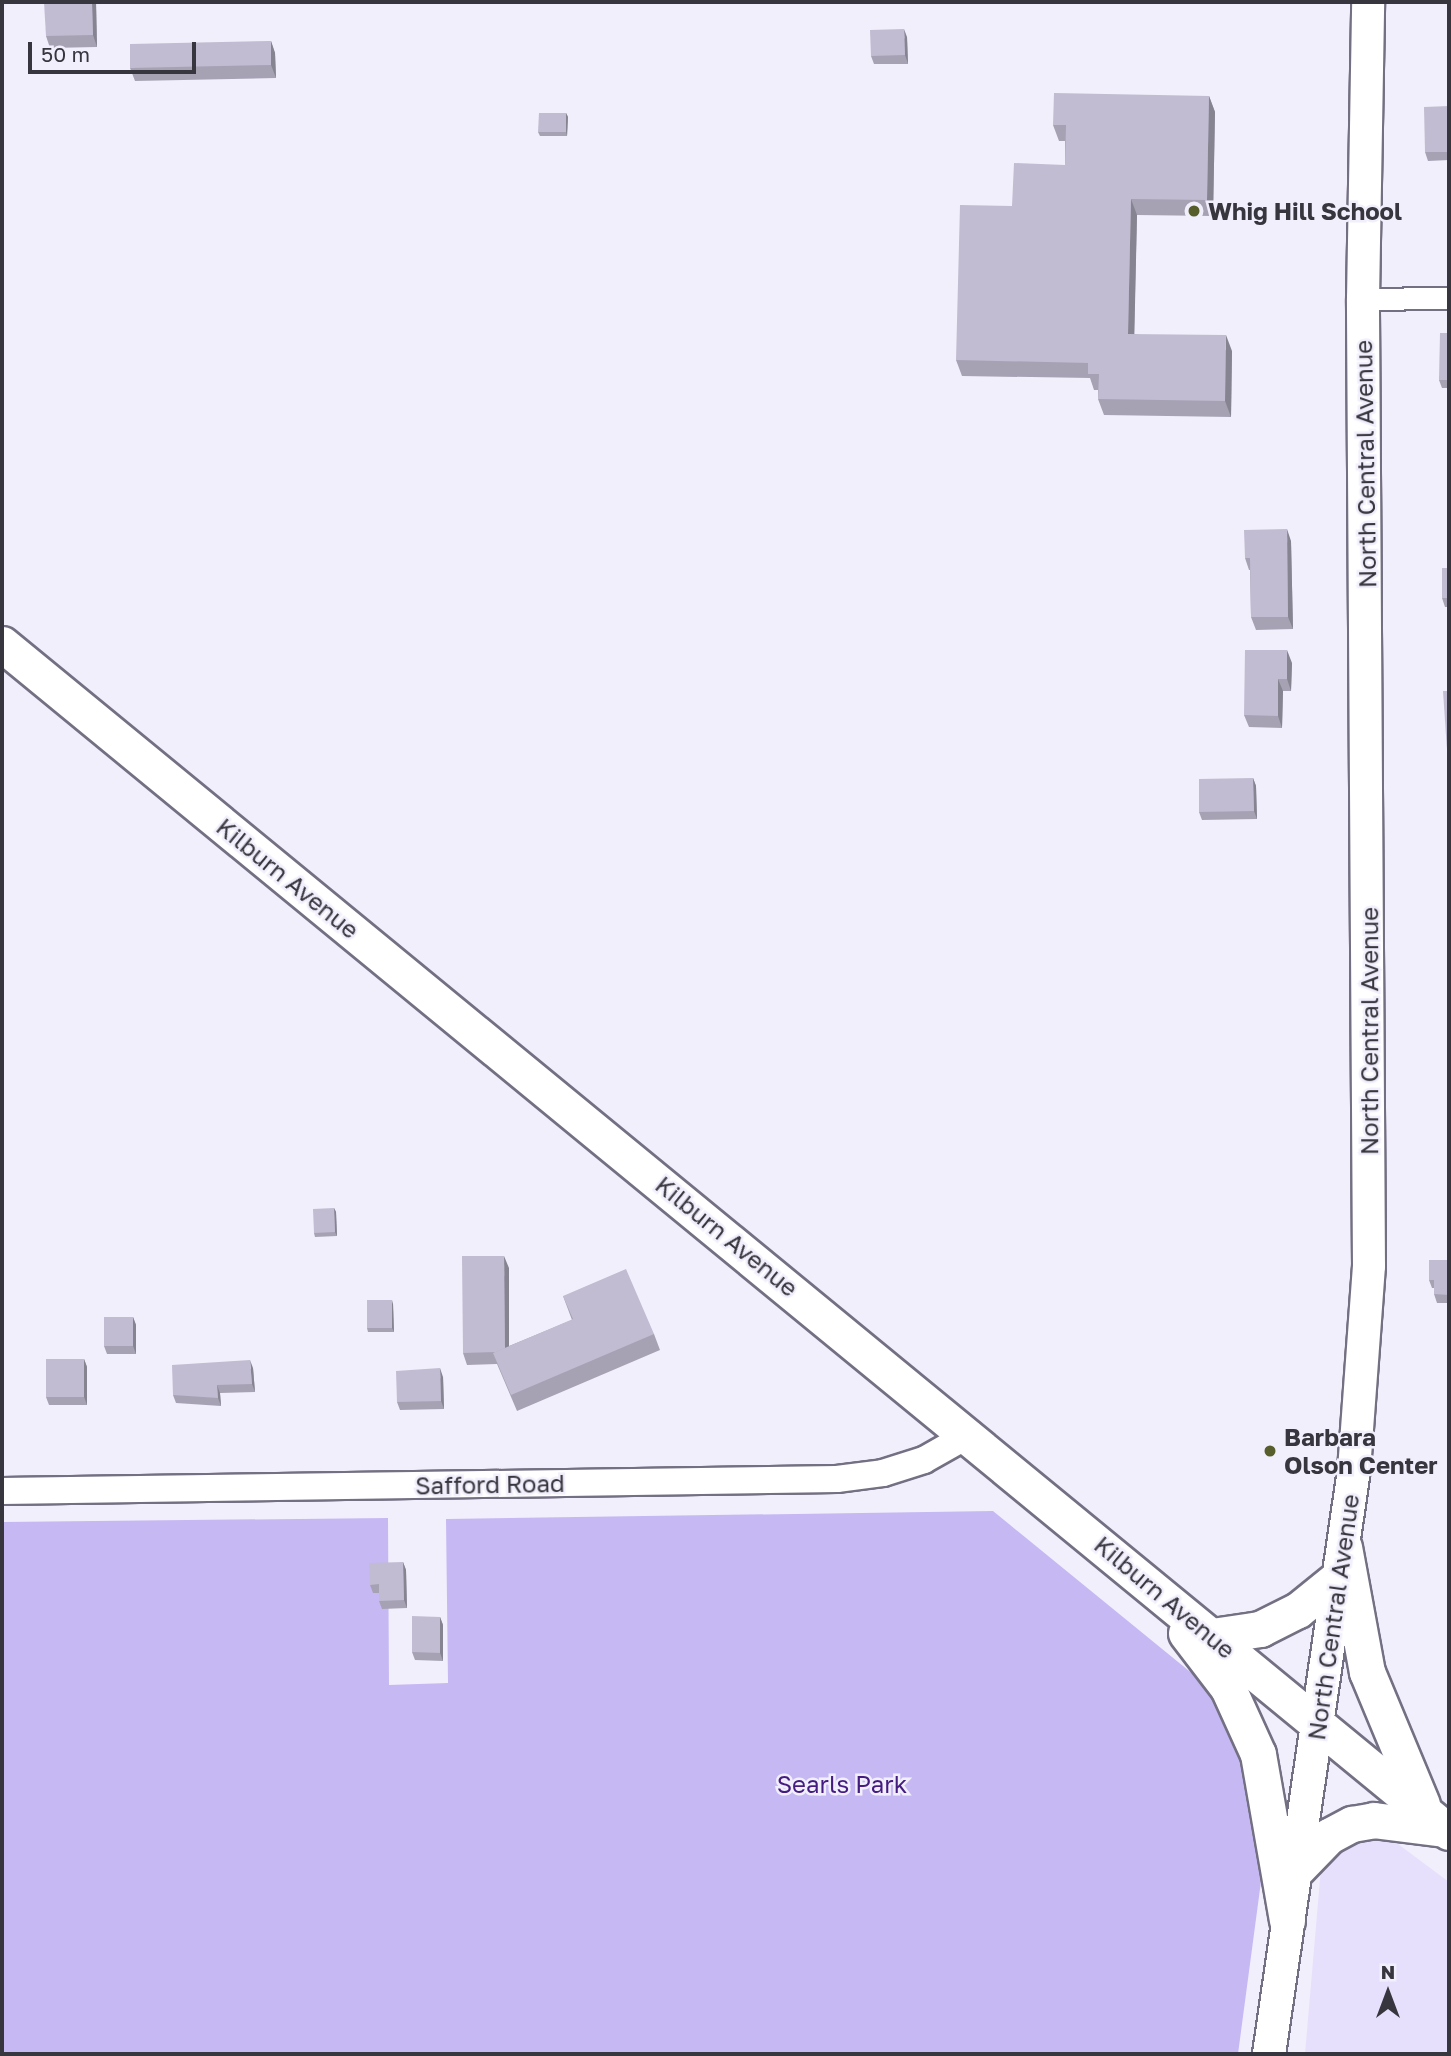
<!DOCTYPE html>
<html>
<head>
<meta charset="utf-8">
<style>
	body { margin:0 }
	#map { position:relative; width:1451px; height:2056px; overflow:hidden; background:#f2effc; font-family:"Golos Text",sans-serif }
	div>[style] { position:absolute }
	.built>* { inset:0; background:#e6e0fc }
	.green>* { inset:0; background:#c6b8f3 }
	.roads { filter:drop-shadow(2px 0 #747083) drop-shadow(-2px 0 #747083) drop-shadow(0 2px #747083) drop-shadow(0 -2px #747083) }
	.minor>* { height:21px; margin:-10.5px; padding:0 10.5px; transform-origin:10.5px; border-radius:10.5px; background:#fff }
	.tertiary>* { height:26px; margin:-13px; padding:0 13px; transform-origin:13px; border-radius:13px; background:#fff }
	.secondary>* { height:32px; margin:-16px; padding:0 16px; transform-origin:16px; border-radius:16px; background:#fff }
	.primary>* { height:35px; margin:-17.5px; padding:0 17.5px; transform-origin:17.5px; border-radius:17.5px; background:#fff }
	.wall>* { inset:0; background:#a6a2b4 }
	.shaded-wall>* { inset:0; background:#878492 }
	.building>* { inset:0; background:#c1bcd1 }
	.dots>* { width:19px; height:19px; translate:-50% -50%; box-sizing:border-box; border:4px solid #f2effc; border-radius:50% }
	span { translate:-50% -50%; white-space:nowrap; text-align:center; line-height:1.15; -webkit-text-stroke:5px #f2effc; paint-order:stroke }
	.poi-label { font-size:24px; color:#37353d; font-weight:700 }
	.left { translate:0 -50%; text-align:left }
	.street-label { font-size:24px; color:#37353d }
	.park-label { font-size:24px; color:#441c80 }
	.frame { position:absolute; inset:0; border:4px solid #37353d; pointer-events:none }
	.north { position:absolute; left:1353px; top:1958px; width:70px; height:70px; -webkit-text-stroke:5px #f2effc; paint-order:stroke; rotate:0deg; font-size:19px; font-weight:700; line-height:28px; text-align:center; color:#37353d }
	.north::after { content:''; display:block; margin:auto; width:24px; height:32px; background:#37353d; clip-path:polygon(50% 0,100% 100%,50% 72%,0 100%) }
	.scale { position:absolute; left:28px; top:42px; width:168px; height:32px; box-sizing:border-box; border:4px solid #37353d; border-top:0; padding-left:9px; font-size:21px; line-height:24px; white-space:nowrap; color:#37353d; -webkit-text-stroke:5px #f2effc; paint-order:stroke }
</style>
</head>
<body>
<div id="map">
	<div class="built">
		<div style="clip-path:polygon(1369px 1836px,1398px 1844px,1449px 1882px,1449px 2054px,1305px 2054px,1321px 1868px,1347px 1839px)"></div>
	</div>
	<div class="green">
		<div style="clip-path:polygon(993px 1511px,1221px 1697px,1257px 1759px,1266px 1844px,1238px 2054px,2px 2054px,2px 1522px,388px 1518px,389px 1685px,448px 1683px,446px 1519px)"></div>
	</div>
	<div class="roads">
		<div class="minor">
			<div style="left:1363px;top:299px;width:86px;rotate:-0.7deg"></div>
		</div>
		<div class="tertiary">
			<div style="left:2px;top:1491px;width:835px;rotate:-0.82deg"></div>
			<div style="left:837px;top:1479px;width:46px;rotate:-7.4deg"></div>
			<div style="left:883px;top:1473px;width:43px;rotate:-17.6deg"></div>
			<div style="left:924px;top:1460px;width:53px;rotate:-29.5deg"></div>
		</div>
		<div class="secondary">
			<div style="left:1269px;top:2054px;width:590px;rotate:-81.72deg"></div>
			<div style="left:1354px;top:1470px;width:205px;rotate:-85.8deg"></div>
			<div style="left:1369px;top:1266px;width:967px;rotate:-90.36deg"></div>
			<div style="left:1363px;top:299px;width:297px;rotate:-89deg"></div>
		</div>
		<div class="primary">
			<div style="left:2px;top:644px;width:1872px;rotate:39.39deg"></div>
			<div style="left:1344px;top:1547px;width:127px;rotate:79.6deg"></div>
			<div style="left:1367px;top:1672px;width:143px;rotate:67.4deg"></div>
			<div style="left:1186px;top:1633px;width:69px;rotate:52.6deg"></div>
			<div style="left:1228px;top:1688px;width:72px;rotate:65.6deg"></div>
			<div style="left:1258px;top:1754px;width:169px;rotate:80.1deg"></div>
			<div style="left:1212px;top:1636px;width:49px;rotate:-8.3deg"></div>
			<div style="left:1260px;top:1629px;width:42px;rotate:-26.6deg"></div>
			<div style="left:1298px;top:1610px;width:54px;rotate:-39deg"></div>
			<div style="left:1295px;top:1871px;width:49px;rotate:-45.8deg"></div>
			<div style="left:1329px;top:1836px;width:26px;rotate:-28deg"></div>
			<div style="left:1352px;top:1824px;width:22px;rotate:-10deg"></div>
			<div style="left:1374px;top:1820px;width:71px;rotate:7.3deg"></div>
		</div>
	</div>
	<div class="wall">
		<div style="clip-path:polygon(96px 2px,97px 47px,50px 48px,46px 36px)"></div>
		<div style="clip-path:polygon(907px 37px,908px 64px,874px 64px,871px 56px)"></div>
		<div style="clip-path:polygon(271px 41px,275px 53px,276px 78px,135px 81px,130px 68px)"></div>
		<div style="clip-path:polygon(1209px 96px,1215px 112px,1213px 216px,1137px 215px,1134px 334px,1232px 351px,1231px 417px,1104px 415px,1098px 399px,1098px 390px,1094px 390px,1090px 378px,962px 376px,956px 360px,1012px 206px,1065px 165px,1065px 141px,1059px 141px,1053px 125px)"></div>
		<div style="clip-path:polygon(1449px 106px,1449px 160px,1428px 161px,1425px 152px)"></div>
		<div style="clip-path:polygon(566px 113px,568px 117px,567px 136px,540px 136px,538px 132px)"></div>
		<div style="clip-path:polygon(1449px 333px,1449px 388px,1442px 388px,1439px 380px)"></div>
		<div style="clip-path:polygon(1291px 541px,1293px 629px,1256px 630px,1251px 617px,1250px 570px,1249px 570px,1245px 558px)"></div>
		<div style="clip-path:polygon(1449px 568px,1449px 607px,1445px 607px,1442px 598px)"></div>
		<div style="clip-path:polygon(1292px 663px,1291px 691px,1283px 691px,1282px 728px,1249px 727px,1244px 715px)"></div>
		<div style="clip-path:polygon(1253px 778px,1256px 786px,1257px 819px,1202px 820px,1199px 812px)"></div>
		<div style="clip-path:polygon(334px 1208px,336px 1212px,337px 1236px,315px 1237px,314px 1233px)"></div>
		<div style="clip-path:polygon(1449px 1260px,1449px 1303px,1437px 1303px,1434px 1294px,1434px 1288px,1432px 1288px,1429px 1280px)"></div>
		<div style="clip-path:polygon(509px 1268px,509px 1346px,572px 1320px,563px 1296px,654px 1334px,660px 1350px,517px 1411px,497px 1364px,467px 1365px,463px 1353px)"></div>
		<div style="clip-path:polygon(393px 1304px,394px 1332px,368px 1332px,367px 1328px)"></div>
		<div style="clip-path:polygon(133px 1317px,136px 1325px,136px 1354px,107px 1354px,104px 1346px)"></div>
		<div style="clip-path:polygon(84px 1359px,87px 1367px,87px 1405px,49px 1405px,46px 1397px)"></div>
		<div style="clip-path:polygon(253px 1368px,255px 1392px,220px 1393px,221px 1406px,176px 1403px,173px 1395px)"></div>
		<div style="clip-path:polygon(443px 1377px,444px 1409px,400px 1410px,397px 1402px)"></div>
		<div style="clip-path:polygon(403px 1562px,406px 1570px,407px 1608px,382px 1609px,379px 1601px,379px 1593px,373px 1593px,370px 1585px)"></div>
		<div style="clip-path:polygon(440px 1617px,443px 1625px,443px 1661px,415px 1660px,412px 1652px)"></div>
	</div>
	<div class="shaded-wall">
		<div style="clip-path:polygon(92px 2px,96px 2px,97px 47px,93px 35px)"></div>
		<div style="clip-path:polygon(904px 29px,907px 37px,908px 64px,905px 55px)"></div>
		<div style="clip-path:polygon(271px 41px,275px 53px,276px 78px,271px 65px)"></div>
		<div style="clip-path:polygon(1209px 96px,1215px 112px,1213px 216px,1207px 200px)"></div>
		<div style="clip-path:polygon(566px 113px,568px 117px,567px 136px,566px 132px)"></div>
		<div style="clip-path:polygon(1131px 199px,1137px 215px,1134px 350px,1128px 334px)"></div>
		<div style="clip-path:polygon(1226px 335px,1232px 351px,1231px 417px,1225px 401px)"></div>
		<div style="clip-path:polygon(1287px 529px,1291px 541px,1293px 629px,1288px 617px)"></div>
		<div style="clip-path:polygon(1287px 650px,1292px 663px,1291px 691px,1287px 679px)"></div>
		<div style="clip-path:polygon(1278px 679px,1283px 691px,1282px 728px,1278px 716px)"></div>
		<div style="clip-path:polygon(1253px 778px,1256px 786px,1257px 819px,1254px 811px)"></div>
		<div style="clip-path:polygon(334px 1208px,336px 1212px,337px 1236px,335px 1232px)"></div>
		<div style="clip-path:polygon(504px 1256px,509px 1268px,509px 1364px,505px 1352px)"></div>
		<div style="clip-path:polygon(392px 1300px,393px 1304px,394px 1332px,392px 1328px)"></div>
		<div style="clip-path:polygon(133px 1317px,136px 1325px,136px 1354px,133px 1346px)"></div>
		<div style="clip-path:polygon(84px 1359px,87px 1367px,87px 1405px,84px 1397px)"></div>
		<div style="clip-path:polygon(250px 1360px,253px 1368px,255px 1392px,252px 1384px)"></div>
		<div style="clip-path:polygon(440px 1368px,443px 1377px,444px 1409px,441px 1401px)"></div>
		<div style="clip-path:polygon(217px 1385px,220px 1393px,221px 1406px,218px 1398px)"></div>
		<div style="clip-path:polygon(403px 1562px,406px 1570px,407px 1608px,404px 1600px)"></div>
		<div style="clip-path:polygon(440px 1617px,443px 1625px,443px 1661px,440px 1653px)"></div>
	</div>
	<div class="building">
		<div style="clip-path:polygon(44px 2px,92px 2px,93px 35px,46px 36px)"></div>
		<div style="clip-path:polygon(904px 29px,905px 55px,871px 56px,870px 30px)"></div>
		<div style="clip-path:polygon(271px 41px,271px 65px,130px 68px,130px 44px)"></div>
		<div style="clip-path:polygon(1054px 93px,1209px 96px,1207px 200px,1131px 199px,1128px 334px,1226px 335px,1225px 401px,1098px 399px,1099px 374px,1088px 374px,1088px 363px,956px 360px,960px 205px,1012px 206px,1014px 163px,1065px 165px,1066px 125px,1053px 125px)"></div>
		<div style="clip-path:polygon(1449px 106px,1449px 152px,1425px 152px,1424px 107px)"></div>
		<div style="clip-path:polygon(539px 113px,566px 113px,566px 132px,538px 132px)"></div>
		<div style="clip-path:polygon(1440px 333px,1449px 333px,1449px 380px,1439px 380px)"></div>
		<div style="clip-path:polygon(1449px 446px,1449px 472px,1448px 472px)"></div>
		<div style="clip-path:polygon(1287px 529px,1288px 617px,1251px 617px,1250px 558px,1245px 558px,1244px 530px)"></div>
		<div style="clip-path:polygon(1442px 568px,1449px 568px,1449px 598px,1442px 598px)"></div>
		<div style="clip-path:polygon(1245px 650px,1287px 650px,1287px 679px,1278px 679px,1278px 716px,1244px 715px)"></div>
		<div style="clip-path:polygon(1443px 691px,1449px 691px,1449px 765px,1448px 765px)"></div>
		<div style="clip-path:polygon(1253px 778px,1254px 811px,1199px 812px,1199px 779px)"></div>
		<div style="clip-path:polygon(334px 1208px,335px 1232px,314px 1233px,313px 1209px)"></div>
		<div style="clip-path:polygon(462px 1256px,504px 1256px,505px 1348px,496px 1352px,463px 1353px)"></div>
		<div style="clip-path:polygon(1429px 1260px,1449px 1260px,1449px 1295px,1434px 1294px,1434px 1280px,1429px 1280px)"></div>
		<div style="clip-path:polygon(626px 1269px,654px 1334px,511px 1395px,493px 1353px,573px 1319px,563px 1296px)"></div>
		<div style="clip-path:polygon(367px 1300px,392px 1300px,392px 1328px,367px 1328px)"></div>
		<div style="clip-path:polygon(104px 1317px,133px 1317px,133px 1346px,104px 1346px)"></div>
		<div style="clip-path:polygon(46px 1359px,84px 1359px,84px 1397px,46px 1397px)"></div>
		<div style="clip-path:polygon(250px 1360px,252px 1384px,217px 1385px,218px 1398px,173px 1395px,172px 1365px)"></div>
		<div style="clip-path:polygon(440px 1368px,441px 1401px,397px 1402px,396px 1371px)"></div>
		<div style="clip-path:polygon(403px 1562px,404px 1600px,379px 1601px,379px 1584px,370px 1585px,369px 1563px)"></div>
		<div style="clip-path:polygon(412px 1616px,440px 1617px,440px 1653px,412px 1652px)"></div>
	</div>
	<div class="dots">
		<div style="left:1194px;top:211px;background:#575e2c"></div>
		<div style="left:1270px;top:1451px;background:#575e2c"></div>
	</div>
	<div class="poi-label">
		<span class="left" style="left:1208px;top:211px">Whig Hill School</span>
		<span class="left" style="left:1284px;top:1451px">Barbara<br>Olson Center</span>
	</div>
	<div class="street-label">
		<span style="left:1365px;top:464px;rotate:-91deg">North Central Avenue</span>
		<span style="left:288px;top:878px;rotate:39deg">Kilburn Avenue</span>
		<span style="left:1369px;top:1031px;rotate:-90deg">North Central Avenue</span>
		<span style="left:727px;top:1236px;rotate:39deg">Kilburn Avenue</span>
		<span style="left:490px;top:1484px;rotate:-1deg">Safford Road</span>
		<span style="left:1165px;top:1597px;rotate:40deg">Kilburn Avenue</span>
		<span style="left:1333px;top:1617px;rotate:-82deg">North Central Avenue</span>
	</div>
	<div class="park-label">
		<span style="left:842px;top:1784px">Searls Park</span>
	</div>
	<div class="frame"></div>
	<div class="north">N</div>
	<div class="scale">50 m</div>
</div>
</body>
</html>
